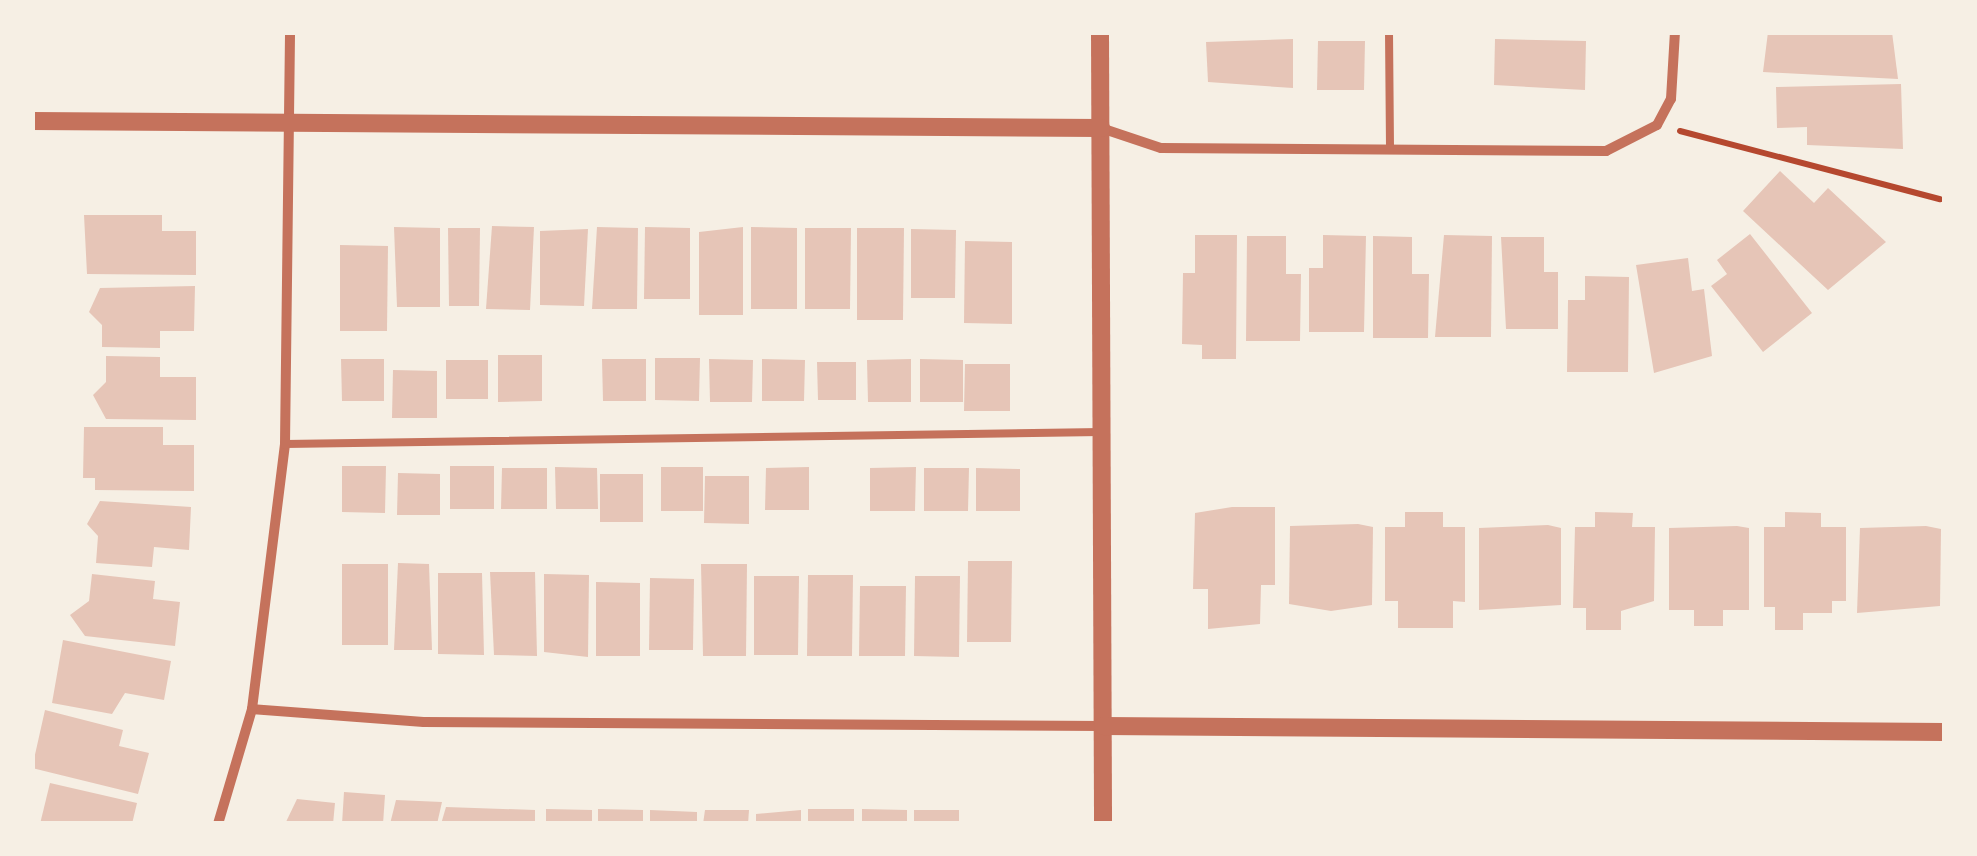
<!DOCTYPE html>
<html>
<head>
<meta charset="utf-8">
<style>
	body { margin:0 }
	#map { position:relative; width:1977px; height:856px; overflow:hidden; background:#f6efe4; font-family:"Playfair Display",serif }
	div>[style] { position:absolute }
	.building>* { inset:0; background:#e6c5b7 }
	.path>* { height:6px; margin:-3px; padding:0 3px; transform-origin:3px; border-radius:3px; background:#b5482f }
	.service>* { height:8px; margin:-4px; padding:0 4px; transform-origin:4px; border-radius:4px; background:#c5725c }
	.minor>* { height:10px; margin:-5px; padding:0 5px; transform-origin:5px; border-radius:5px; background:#c5725c }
	.tertiary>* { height:18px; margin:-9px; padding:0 9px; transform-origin:9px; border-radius:9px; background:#c5725c }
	span { translate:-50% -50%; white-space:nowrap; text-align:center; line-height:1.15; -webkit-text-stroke:9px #f6efe4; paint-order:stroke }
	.frame { position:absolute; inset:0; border:35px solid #f6efe4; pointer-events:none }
</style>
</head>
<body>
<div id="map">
	<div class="building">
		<div style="clip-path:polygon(1768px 32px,1892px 32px,1898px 79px,1763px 72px)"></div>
		<div style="clip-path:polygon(1293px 39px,1293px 88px,1208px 82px,1206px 42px)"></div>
		<div style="clip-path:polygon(1495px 39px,1586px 41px,1585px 90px,1494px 85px)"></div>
		<div style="clip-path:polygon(1318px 41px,1365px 41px,1364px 90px,1317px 90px)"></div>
		<div style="clip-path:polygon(1901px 84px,1903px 149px,1807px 145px,1807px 127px,1777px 128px,1776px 87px)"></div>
		<div style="clip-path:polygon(1780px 171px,1814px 203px,1828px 188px,1886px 242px,1828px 290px,1743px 211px)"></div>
		<div style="clip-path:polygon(84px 215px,162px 215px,162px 231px,196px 231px,196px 275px,87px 274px)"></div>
		<div style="clip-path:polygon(492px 226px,534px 227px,530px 310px,486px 309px)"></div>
		<div style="clip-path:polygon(394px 227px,440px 228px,440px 307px,397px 307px)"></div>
		<div style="clip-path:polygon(597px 227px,638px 228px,637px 309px,592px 309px)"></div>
		<div style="clip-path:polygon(645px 227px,690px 228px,690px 299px,644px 299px)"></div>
		<div style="clip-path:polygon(743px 227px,743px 315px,699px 315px,699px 232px)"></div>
		<div style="clip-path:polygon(751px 227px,797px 228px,797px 309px,751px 309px)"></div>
		<div style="clip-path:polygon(448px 228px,480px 228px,479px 306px,449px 306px)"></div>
		<div style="clip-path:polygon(805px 228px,851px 228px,850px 309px,805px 309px)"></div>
		<div style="clip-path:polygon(857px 228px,904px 228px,903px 320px,857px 320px)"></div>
		<div style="clip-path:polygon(588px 229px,584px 306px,540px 305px,540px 231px)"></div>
		<div style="clip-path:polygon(911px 229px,956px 230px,955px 298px,911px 298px)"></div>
		<div style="clip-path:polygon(1750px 234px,1812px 313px,1763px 352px,1711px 286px,1727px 274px,1717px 260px)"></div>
		<div style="clip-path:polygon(1195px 235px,1237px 235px,1236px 359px,1202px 359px,1202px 345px,1182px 344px,1183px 273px,1195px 273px)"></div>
		<div style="clip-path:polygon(1323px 235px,1366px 236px,1364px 332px,1309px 332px,1309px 268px,1323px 268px)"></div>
		<div style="clip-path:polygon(1444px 235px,1492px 236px,1491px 337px,1435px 337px)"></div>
		<div style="clip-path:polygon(1247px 236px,1286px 236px,1286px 274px,1301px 274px,1300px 341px,1246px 341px)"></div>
		<div style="clip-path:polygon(1373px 236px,1412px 237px,1412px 274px,1429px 274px,1428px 338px,1373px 338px)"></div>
		<div style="clip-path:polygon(1501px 237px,1544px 237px,1544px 272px,1558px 272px,1558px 329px,1506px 329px)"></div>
		<div style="clip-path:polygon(965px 241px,1012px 242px,1012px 324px,964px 323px)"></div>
		<div style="clip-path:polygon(340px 245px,388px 246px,387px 331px,340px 331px)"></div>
		<div style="clip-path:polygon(1688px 258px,1692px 291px,1704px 289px,1712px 356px,1654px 373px,1636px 265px)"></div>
		<div style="clip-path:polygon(1585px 276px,1629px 277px,1628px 372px,1567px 372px,1568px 300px,1585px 300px)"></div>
		<div style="clip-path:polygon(195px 286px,194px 331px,160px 331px,160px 348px,102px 347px,102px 325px,89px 312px,100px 288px)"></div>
		<div style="clip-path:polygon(498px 355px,542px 355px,542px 401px,498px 402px)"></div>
		<div style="clip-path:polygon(106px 356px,160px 357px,160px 377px,196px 377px,196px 420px,106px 419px,93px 395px,106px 382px)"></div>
		<div style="clip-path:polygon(655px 358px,700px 358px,699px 401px,655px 400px)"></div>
		<div style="clip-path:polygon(341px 359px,384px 359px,384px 401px,342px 401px)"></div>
		<div style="clip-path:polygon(602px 359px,646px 359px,646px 401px,603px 401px)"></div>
		<div style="clip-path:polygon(709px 359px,753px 360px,752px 402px,710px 402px)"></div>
		<div style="clip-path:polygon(762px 359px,805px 360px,804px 401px,762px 401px)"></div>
		<div style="clip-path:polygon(911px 359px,911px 402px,868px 402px,867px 360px)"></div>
		<div style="clip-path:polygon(920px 359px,963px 360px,963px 402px,920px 402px)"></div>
		<div style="clip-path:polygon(446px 360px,488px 360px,488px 399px,446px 399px)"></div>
		<div style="clip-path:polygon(817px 362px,856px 362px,856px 400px,818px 400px)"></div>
		<div style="clip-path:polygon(965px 364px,1010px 364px,1010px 411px,964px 411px)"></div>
		<div style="clip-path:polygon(393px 370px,437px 371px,437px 418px,392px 418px)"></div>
		<div style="clip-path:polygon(84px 427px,163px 427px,163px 445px,194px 445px,194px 491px,95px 490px,95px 478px,83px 478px)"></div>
		<div style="clip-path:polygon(342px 466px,386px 466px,385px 513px,342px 512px)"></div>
		<div style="clip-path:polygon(450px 466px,494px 466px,494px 509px,450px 509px)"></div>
		<div style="clip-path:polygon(555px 467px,597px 468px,598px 509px,556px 509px)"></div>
		<div style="clip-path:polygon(661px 467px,703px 467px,703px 511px,661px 511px)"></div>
		<div style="clip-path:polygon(809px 467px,809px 510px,765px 510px,766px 468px)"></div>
		<div style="clip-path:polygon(916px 467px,915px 511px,870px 511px,870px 468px)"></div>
		<div style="clip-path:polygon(502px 468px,547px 468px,547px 509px,501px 509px)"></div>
		<div style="clip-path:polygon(924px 468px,969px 468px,968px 511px,924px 511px)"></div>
		<div style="clip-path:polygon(976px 468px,1020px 469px,1020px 511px,976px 511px)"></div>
		<div style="clip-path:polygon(398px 473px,440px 474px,440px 515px,397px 515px)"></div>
		<div style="clip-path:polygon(600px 474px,643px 474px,643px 522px,600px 522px)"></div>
		<div style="clip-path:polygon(705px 476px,749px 476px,749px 524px,704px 523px)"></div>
		<div style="clip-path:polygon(100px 501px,191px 507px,189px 550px,154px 547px,152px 567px,96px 563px,98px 536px,87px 524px)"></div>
		<div style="clip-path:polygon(1232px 507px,1275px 507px,1275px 585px,1261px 585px,1260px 624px,1208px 629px,1208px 589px,1193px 589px,1195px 513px)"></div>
		<div style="clip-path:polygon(1405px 512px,1443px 512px,1443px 527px,1465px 527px,1465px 602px,1453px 601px,1453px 628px,1398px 628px,1398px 601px,1385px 601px,1385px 527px,1405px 527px)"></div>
		<div style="clip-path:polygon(1595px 512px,1633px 513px,1632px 527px,1655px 527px,1654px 601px,1621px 611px,1621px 630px,1586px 630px,1586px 608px,1573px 608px,1575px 527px,1595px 527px)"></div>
		<div style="clip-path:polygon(1785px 512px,1821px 513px,1821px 527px,1846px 527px,1846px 601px,1832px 601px,1832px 613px,1803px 613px,1803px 630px,1775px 630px,1775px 607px,1764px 607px,1764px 527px,1785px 527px)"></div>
		<div style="clip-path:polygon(1358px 524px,1373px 527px,1372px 605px,1331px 611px,1289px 604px,1290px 526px)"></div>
		<div style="clip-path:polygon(1548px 525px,1561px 528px,1561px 605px,1479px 610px,1479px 528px)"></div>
		<div style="clip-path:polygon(1737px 526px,1749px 528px,1749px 610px,1723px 610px,1723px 626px,1694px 626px,1694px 610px,1669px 610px,1669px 528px)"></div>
		<div style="clip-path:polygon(1926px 526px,1941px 529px,1940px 606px,1857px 613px,1860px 528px)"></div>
		<div style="clip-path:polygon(968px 561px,1012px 561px,1011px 642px,967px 642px)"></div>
		<div style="clip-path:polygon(398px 563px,429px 564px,432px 650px,394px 650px)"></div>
		<div style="clip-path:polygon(342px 564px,388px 564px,388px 645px,342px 645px)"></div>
		<div style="clip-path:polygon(701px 564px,747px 564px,746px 656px,703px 656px)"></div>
		<div style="clip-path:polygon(490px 572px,535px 572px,537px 656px,494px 655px)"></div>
		<div style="clip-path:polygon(438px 573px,482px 573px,484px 655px,438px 654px)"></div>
		<div style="clip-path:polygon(92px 574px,155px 581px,153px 599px,180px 602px,175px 646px,85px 636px,70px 615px,89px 601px)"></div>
		<div style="clip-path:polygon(544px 574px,589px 575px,588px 657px,544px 652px)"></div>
		<div style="clip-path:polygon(808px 575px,853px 575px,852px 656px,807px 656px)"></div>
		<div style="clip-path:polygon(754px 576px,799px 576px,798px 655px,754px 655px)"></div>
		<div style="clip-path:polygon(915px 576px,960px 576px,959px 657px,914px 656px)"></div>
		<div style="clip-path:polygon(650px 578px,694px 579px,693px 650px,649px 650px)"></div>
		<div style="clip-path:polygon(596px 582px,640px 583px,640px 656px,596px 656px)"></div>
		<div style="clip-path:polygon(860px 586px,906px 586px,905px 656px,859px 656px)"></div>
		<div style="clip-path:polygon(63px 640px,171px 661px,164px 700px,125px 693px,112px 714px,52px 703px)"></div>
		<div style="clip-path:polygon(45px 710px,123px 730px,119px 746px,149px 753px,138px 794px,32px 768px)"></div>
		<div style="clip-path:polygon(50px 783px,137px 803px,132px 824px,40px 824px)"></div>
		<div style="clip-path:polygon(344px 792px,385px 795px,383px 824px,342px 824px)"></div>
		<div style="clip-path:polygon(297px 799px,335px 803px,333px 824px,285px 824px)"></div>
		<div style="clip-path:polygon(396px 800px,442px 802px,437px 824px,390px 824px)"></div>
		<div style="clip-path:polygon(446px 807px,535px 810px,535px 824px,441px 824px)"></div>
		<div style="clip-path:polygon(546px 809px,592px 810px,592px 824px,546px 824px)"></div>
		<div style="clip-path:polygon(598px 809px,643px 810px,643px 824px,598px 824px)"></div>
		<div style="clip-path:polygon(808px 809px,854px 809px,854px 824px,808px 824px)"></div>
		<div style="clip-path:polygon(862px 809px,907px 810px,907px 824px,862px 824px)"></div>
		<div style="clip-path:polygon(650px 810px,697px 812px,697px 824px,650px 824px)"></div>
		<div style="clip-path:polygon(705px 810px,749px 810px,748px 824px,703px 824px)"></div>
		<div style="clip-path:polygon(801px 810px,801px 824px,756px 824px,756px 814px)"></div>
		<div style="clip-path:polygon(914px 810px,959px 810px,959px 824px,914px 824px)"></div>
	</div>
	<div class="path">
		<div style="left:1680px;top:131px;width:269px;rotate:14.7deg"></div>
	</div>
	<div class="service">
		<div style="left:1389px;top:32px;width:117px;rotate:89.5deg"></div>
		<div style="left:285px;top:444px;width:816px;rotate:-0.84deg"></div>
	</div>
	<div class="minor">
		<div style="left:1101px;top:128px;width:63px;rotate:18.4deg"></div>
		<div style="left:1161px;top:148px;width:445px;rotate:0.4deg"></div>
		<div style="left:1606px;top:151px;width:57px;rotate:-27deg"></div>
		<div style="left:1657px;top:125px;width:30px;rotate:-62deg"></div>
		<div style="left:1671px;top:99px;width:67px;rotate:-86.6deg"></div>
		<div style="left:252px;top:709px;width:172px;rotate:4.3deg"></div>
		<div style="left:424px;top:722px;width:679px;rotate:0.34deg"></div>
		<div style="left:218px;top:824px;width:120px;rotate:-73.5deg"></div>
		<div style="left:252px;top:709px;width:267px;rotate:-82.9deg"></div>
		<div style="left:285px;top:444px;width:412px;rotate:-89.3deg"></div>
	</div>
	<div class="tertiary">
		<div style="left:1100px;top:32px;width:792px;rotate:89.78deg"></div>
		<div style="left:32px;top:121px;width:1069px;rotate:0.38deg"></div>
		<div style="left:1103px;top:726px;width:841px;rotate:0.41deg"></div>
	</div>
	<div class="frame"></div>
</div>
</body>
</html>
